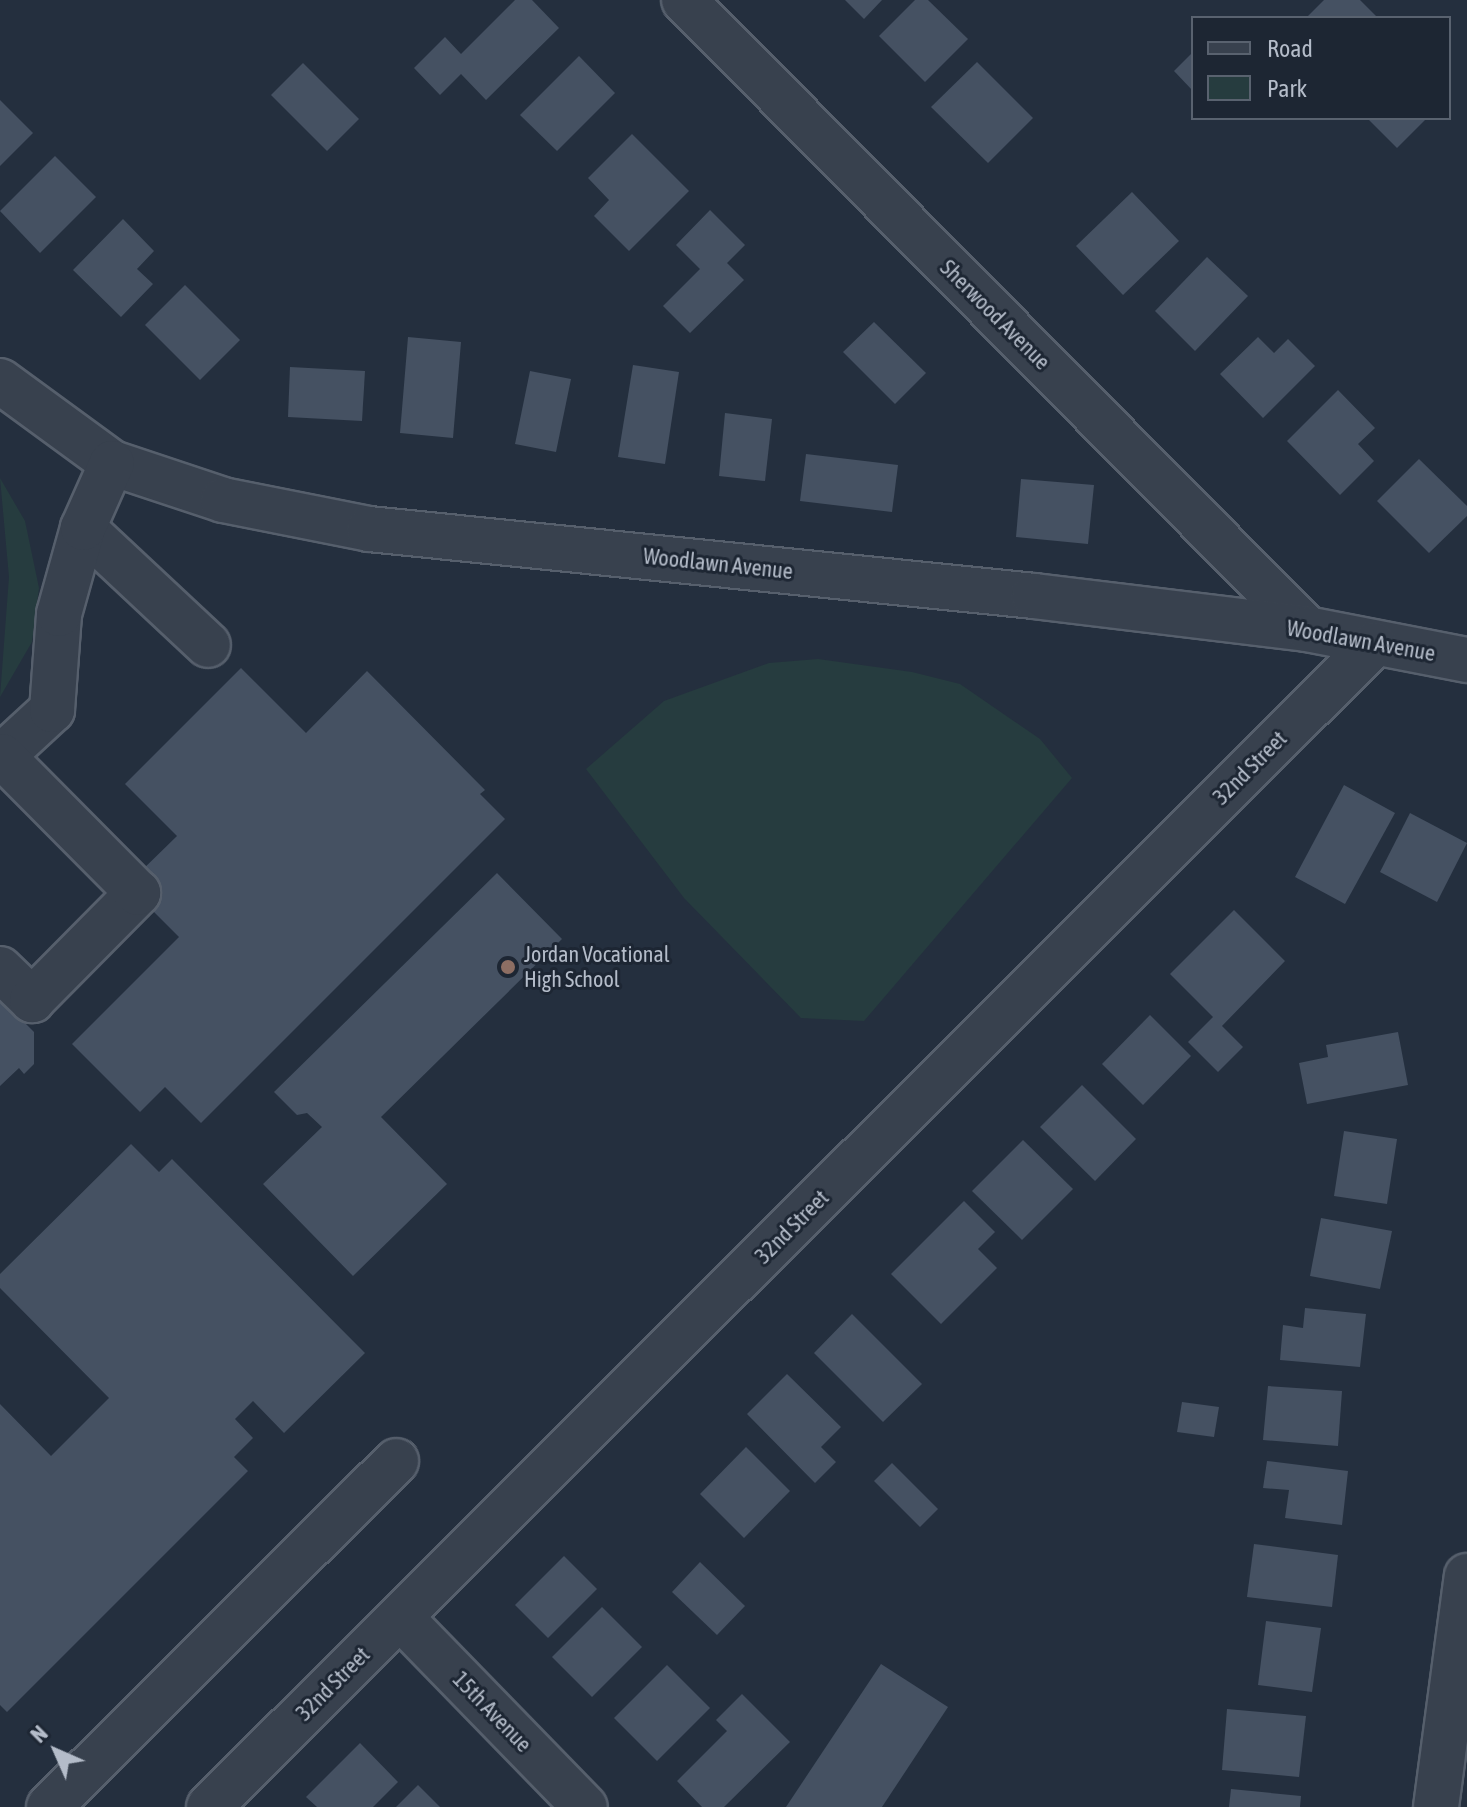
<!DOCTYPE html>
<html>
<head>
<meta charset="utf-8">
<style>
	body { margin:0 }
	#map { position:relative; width:1467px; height:1807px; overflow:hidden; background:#242f3e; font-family:"Asap Condensed",sans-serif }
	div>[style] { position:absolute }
	.green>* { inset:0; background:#263c3f }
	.building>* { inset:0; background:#455162 }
	.roads { filter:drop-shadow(2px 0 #565f6c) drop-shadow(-2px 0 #565f6c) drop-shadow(0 2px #565f6c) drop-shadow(0 -2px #565f6c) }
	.minor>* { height:44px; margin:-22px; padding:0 22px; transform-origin:22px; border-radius:22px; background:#38414e }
	.dots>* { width:22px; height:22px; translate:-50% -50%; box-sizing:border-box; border:4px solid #1d2633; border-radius:50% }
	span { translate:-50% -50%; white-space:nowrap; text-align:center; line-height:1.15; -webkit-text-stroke:6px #1d2633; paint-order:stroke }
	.street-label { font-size:22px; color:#b4bcc9 }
	.poi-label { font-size:22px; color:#b4bcc9 }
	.left { translate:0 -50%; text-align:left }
	.legend { position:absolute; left:1191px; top:16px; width:260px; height:104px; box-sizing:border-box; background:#1d2633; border:2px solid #59626f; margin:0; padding:10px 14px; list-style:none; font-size:24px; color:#b4bcc9 }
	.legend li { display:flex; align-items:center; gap:16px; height:40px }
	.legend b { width:40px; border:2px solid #59626f }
	.north { position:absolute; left:16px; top:1711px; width:80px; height:80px; -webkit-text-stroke:6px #1d2633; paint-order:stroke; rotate:315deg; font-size:22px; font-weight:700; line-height:32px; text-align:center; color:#b4bcc9 }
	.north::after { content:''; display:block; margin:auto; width:28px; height:36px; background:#b4bcc9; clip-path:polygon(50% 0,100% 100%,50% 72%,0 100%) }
</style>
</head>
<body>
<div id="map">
	<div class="green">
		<div style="clip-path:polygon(0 478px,25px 521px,39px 588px,32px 642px,0 697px,9px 577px)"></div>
		<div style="clip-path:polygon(818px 659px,912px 672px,960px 684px,1040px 739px,1072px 778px,864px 1021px,801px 1018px,684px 898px,586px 769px,664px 701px,769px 663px)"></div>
	</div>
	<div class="building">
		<div style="clip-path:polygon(515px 0,532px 0,559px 28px,486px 100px,461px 74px,440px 95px,414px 68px,445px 37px,461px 54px)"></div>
		<div style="clip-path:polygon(845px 0,882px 0,864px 19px)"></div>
		<div style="clip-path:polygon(915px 0,928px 0,968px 39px,925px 82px,879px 36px)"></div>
		<div style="clip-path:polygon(1324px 0,1360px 0,1378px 18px,1306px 18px)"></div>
		<div style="clip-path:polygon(1193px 52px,1193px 91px,1174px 71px)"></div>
		<div style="clip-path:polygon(579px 56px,615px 93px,557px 151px,520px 115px)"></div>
		<div style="clip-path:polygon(977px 62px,1033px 118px,988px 163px,931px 107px)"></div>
		<div style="clip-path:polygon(303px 63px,359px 119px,327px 151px,271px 95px)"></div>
		<div style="clip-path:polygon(0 100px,33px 133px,0 166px)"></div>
		<div style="clip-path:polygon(1367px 118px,1427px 118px,1397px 148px)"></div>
		<div style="clip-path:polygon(632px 134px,689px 191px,629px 251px,594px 216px,609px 200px,588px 178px)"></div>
		<div style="clip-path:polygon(55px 156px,96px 197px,40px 253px,0 211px)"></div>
		<div style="clip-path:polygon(1132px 192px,1179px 241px,1123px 295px,1076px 246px)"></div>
		<div style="clip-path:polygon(710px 210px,745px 245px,727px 263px,744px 280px,690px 333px,663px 306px,700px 269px,676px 245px)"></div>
		<div style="clip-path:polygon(123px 219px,154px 251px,137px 269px,153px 284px,121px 317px,73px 270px)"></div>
		<div style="clip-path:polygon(1207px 257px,1248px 296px,1195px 351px,1155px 311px)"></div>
		<div style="clip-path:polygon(185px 285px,240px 340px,200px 380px,145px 325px)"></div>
		<div style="clip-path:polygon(874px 322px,926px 373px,895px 404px,843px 352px)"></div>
		<div style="clip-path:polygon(408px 337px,461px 342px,453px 438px,400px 433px)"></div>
		<div style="clip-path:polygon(1258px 337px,1274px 353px,1288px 339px,1315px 366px,1263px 418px,1220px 374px)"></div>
		<div style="clip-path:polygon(633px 365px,679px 372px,665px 464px,618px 457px)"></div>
		<div style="clip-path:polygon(290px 367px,365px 371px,362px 421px,288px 417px)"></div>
		<div style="clip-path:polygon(530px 371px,571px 379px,556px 452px,515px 444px)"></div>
		<div style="clip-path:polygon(1338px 390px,1375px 428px,1358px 444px,1374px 461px,1340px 495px,1287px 441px)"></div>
		<div style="clip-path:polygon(725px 413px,772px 419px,765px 481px,719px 476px)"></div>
		<div style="clip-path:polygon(806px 454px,898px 465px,892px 512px,800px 501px)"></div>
		<div style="clip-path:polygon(1419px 459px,1467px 506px,1467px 516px,1429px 553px,1377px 501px)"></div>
		<div style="clip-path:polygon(1021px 479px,1094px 485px,1088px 544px,1016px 537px)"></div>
		<div style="clip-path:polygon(241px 668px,306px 733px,367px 671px,485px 790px,480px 794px,505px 819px,201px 1123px,165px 1087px,140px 1112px,72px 1044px,179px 937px,143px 901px,136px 876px,177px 836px,125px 784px)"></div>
		<div style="clip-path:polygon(1344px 785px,1395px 813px,1345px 904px,1295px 877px)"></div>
		<div style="clip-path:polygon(1410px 813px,1467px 843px,1437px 902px,1380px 872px)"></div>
		<div style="clip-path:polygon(497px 873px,562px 939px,381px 1117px,447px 1184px,353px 1276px,263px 1184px,322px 1127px,307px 1113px,297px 1115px,274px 1092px)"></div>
		<div style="clip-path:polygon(1234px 910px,1285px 961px,1222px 1026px,1243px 1047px,1218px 1072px,1188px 1042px,1213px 1017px,1170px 974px)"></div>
		<div style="clip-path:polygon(0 998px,34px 1032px,34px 1064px,24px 1074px,19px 1068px,0 1086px)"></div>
		<div style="clip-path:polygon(1150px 1015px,1191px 1056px,1143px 1105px,1102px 1064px)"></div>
		<div style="clip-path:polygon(1398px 1032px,1408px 1085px,1307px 1104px,1299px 1063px,1328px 1057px,1326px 1045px)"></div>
		<div style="clip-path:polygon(1082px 1085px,1136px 1139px,1095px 1181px,1040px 1127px)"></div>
		<div style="clip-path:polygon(1344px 1131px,1397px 1139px,1387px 1204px,1334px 1196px)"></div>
		<div style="clip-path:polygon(1023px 1140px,1073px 1189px,1022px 1240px,972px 1191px)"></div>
		<div style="clip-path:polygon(131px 1144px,159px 1172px,172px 1159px,365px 1353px,284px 1433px,253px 1401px,235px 1419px,253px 1438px,234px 1457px,248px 1471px,7px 1712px,0 1705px,0 1404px,51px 1456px,109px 1398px,0 1288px,0 1274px)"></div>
		<div style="clip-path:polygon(964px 1201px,995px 1232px,978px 1249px,997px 1268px,941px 1324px,891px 1274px)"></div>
		<div style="clip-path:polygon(1321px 1218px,1392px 1231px,1380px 1289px,1310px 1276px)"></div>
		<div style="clip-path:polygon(1305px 1308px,1366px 1314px,1360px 1367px,1280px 1360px,1283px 1325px,1303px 1328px)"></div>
		<div style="clip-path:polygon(852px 1314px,922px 1384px,883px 1422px,814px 1353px)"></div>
		<div style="clip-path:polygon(787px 1374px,841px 1427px,821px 1447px,836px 1462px,815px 1483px,747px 1414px)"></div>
		<div style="clip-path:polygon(1268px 1386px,1342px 1391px,1338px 1446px,1263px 1440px)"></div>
		<div style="clip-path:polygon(1182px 1402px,1219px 1407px,1214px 1437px,1177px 1432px)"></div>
		<div style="clip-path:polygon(746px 1447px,790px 1491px,744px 1538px,700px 1494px)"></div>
		<div style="clip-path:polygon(1267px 1461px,1348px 1471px,1342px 1525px,1285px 1518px,1289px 1490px,1263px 1488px)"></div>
		<div style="clip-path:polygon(892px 1463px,938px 1509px,920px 1527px,874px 1481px)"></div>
		<div style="clip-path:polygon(1254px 1544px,1338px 1555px,1332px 1607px,1247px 1597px)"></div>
		<div style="clip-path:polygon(564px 1556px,597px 1589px,548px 1638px,515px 1605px)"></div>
		<div style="clip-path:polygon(700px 1562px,745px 1606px,717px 1635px,672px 1592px)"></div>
		<div style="clip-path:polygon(602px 1607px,642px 1647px,592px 1697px,552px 1657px)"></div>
		<div style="clip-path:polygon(1266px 1621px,1321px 1628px,1312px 1692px,1258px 1685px)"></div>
		<div style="clip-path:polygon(881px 1664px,948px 1707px,882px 1807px,786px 1807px)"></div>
		<div style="clip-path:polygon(667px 1665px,710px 1708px,657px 1761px,614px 1718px)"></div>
		<div style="clip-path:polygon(742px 1694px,790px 1742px,724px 1807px,702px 1807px,677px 1781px,727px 1731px,716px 1720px)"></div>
		<div style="clip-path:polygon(1227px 1709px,1306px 1716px,1299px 1777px,1222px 1770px)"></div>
		<div style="clip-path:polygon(360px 1743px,398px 1782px,373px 1807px,317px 1807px,306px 1797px)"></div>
		<div style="clip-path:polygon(418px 1785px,440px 1807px,396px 1807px)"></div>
		<div style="clip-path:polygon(1231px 1789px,1301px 1796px,1300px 1807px,1229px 1807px)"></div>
	</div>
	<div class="roads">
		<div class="minor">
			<div style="left:684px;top:0;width:885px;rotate:45.27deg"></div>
			<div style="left:0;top:381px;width:139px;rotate:36.2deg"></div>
			<div style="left:112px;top:463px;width:117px;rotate:18.4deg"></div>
			<div style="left:223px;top:500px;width:149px;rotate:11.2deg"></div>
			<div style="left:369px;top:529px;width:668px;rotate:5.75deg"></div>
			<div style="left:1034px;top:596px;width:275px;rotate:6.9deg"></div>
			<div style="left:1307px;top:629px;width:163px;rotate:11deg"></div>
			<div style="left:83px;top:528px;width:171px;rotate:43.1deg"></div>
			<div style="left:0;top:758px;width:71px;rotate:-42.7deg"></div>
			<div style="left:52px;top:710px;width:96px;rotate:-85.8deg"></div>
			<div style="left:59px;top:614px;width:89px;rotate:-74.4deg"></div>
			<div style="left:83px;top:528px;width:71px;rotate:-66deg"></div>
			<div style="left:0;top:969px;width:45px;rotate:44.1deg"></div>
			<div style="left:32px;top:1000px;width:151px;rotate:-45.3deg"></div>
			<div style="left:138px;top:893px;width:193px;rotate:-134.8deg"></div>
			<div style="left:400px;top:1617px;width:265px;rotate:45.8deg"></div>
			<div style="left:49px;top:1807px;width:490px;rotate:-44.9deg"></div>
			<div style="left:209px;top:1807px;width:1646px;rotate:-44.95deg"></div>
			<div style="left:1436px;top:1807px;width:233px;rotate:-82.4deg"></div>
		</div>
	</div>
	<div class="dots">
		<div style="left:508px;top:967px;background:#8d6e63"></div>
	</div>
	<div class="street-label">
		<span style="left:995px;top:315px;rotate:45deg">Sherwood Avenue</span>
		<span style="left:718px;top:564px;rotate:6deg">Woodlawn Avenue</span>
		<span style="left:1361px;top:641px;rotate:10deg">Woodlawn Avenue</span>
		<span style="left:1250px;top:768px;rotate:-45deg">32nd Street</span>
		<span style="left:792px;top:1227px;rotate:-45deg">32nd Street</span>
		<span style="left:333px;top:1684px;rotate:-45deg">32nd Street</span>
		<span style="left:492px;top:1712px;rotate:46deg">15th Avenue</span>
	</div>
	<div class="poi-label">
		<span class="left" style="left:524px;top:967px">Jordan Vocational<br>High School</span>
	</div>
	<ul class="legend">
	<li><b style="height:10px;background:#38414e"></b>Road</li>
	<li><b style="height:22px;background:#263c3f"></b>Park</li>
	</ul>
	<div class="north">N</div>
</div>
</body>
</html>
